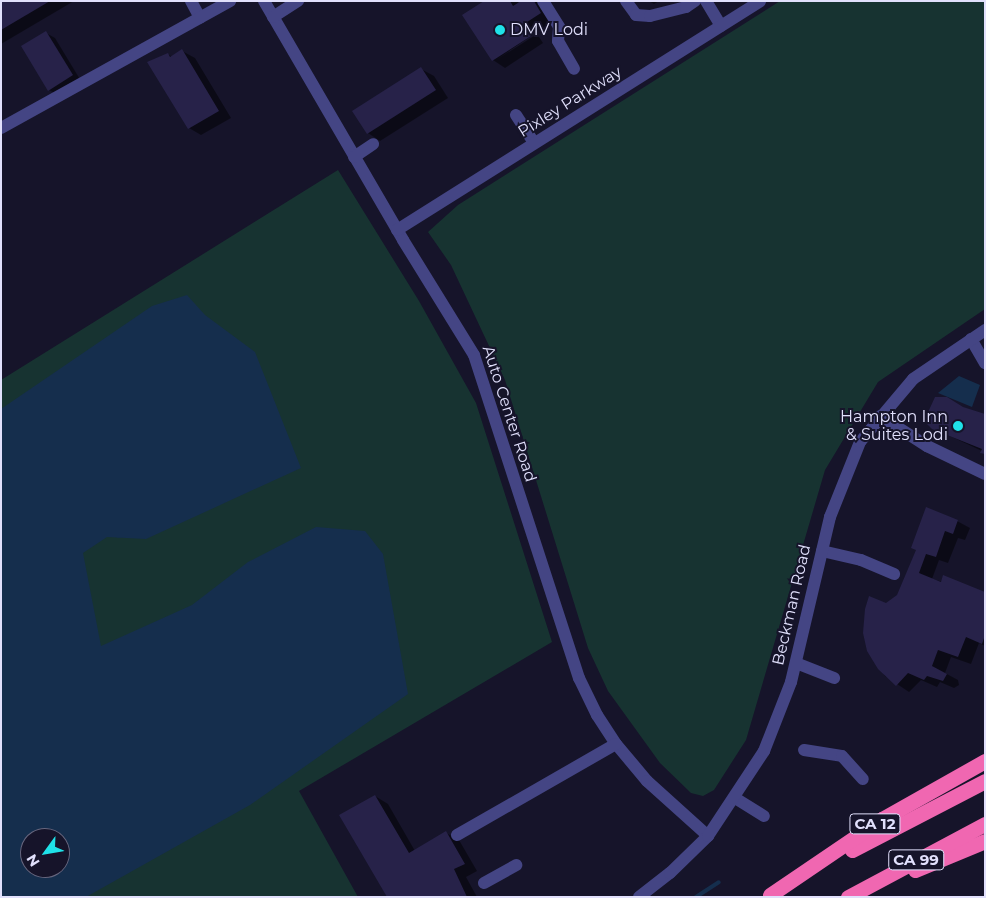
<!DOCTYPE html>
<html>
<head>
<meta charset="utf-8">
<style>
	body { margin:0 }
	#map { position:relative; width:986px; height:898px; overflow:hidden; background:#16142a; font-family:Montserrat,sans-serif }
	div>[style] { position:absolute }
	.green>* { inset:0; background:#173331 }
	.water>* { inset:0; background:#152e4d }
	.shadow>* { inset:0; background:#0007 }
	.stream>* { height:4px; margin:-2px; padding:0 2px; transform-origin:2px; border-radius:2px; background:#152e4d }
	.building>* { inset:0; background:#272249 }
	.minor>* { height:12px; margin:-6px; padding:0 6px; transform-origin:6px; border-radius:6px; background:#444584 }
	.highway>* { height:15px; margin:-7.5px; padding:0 7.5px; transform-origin:7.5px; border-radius:7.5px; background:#f067b1 }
	.dots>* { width:14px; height:14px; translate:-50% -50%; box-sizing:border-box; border:2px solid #16142a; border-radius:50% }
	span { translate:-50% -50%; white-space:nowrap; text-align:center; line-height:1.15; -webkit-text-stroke:4px #16142a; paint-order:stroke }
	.shield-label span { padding:1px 4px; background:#16142a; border:1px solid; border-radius:4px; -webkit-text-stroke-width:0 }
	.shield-label { font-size:15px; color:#e1e0fc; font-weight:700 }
	.poi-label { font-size:16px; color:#e1e0fc }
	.left { translate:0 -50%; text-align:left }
	.right { translate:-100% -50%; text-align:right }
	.street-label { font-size:16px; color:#e1e0fc }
	.frame { position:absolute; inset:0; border:2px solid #e1e0fc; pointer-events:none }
	.north { position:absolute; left:20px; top:828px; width:50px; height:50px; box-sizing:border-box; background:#16142a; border:1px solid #67667e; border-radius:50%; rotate:238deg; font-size:14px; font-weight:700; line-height:20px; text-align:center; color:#e1e0fc }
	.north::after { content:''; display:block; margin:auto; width:18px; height:22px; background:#1fe2e9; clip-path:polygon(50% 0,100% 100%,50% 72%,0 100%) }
</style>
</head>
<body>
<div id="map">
	<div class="green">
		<div style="clip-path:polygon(780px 1px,985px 1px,985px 309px,878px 382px,825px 470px,746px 740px,714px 790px,703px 796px,691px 793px,660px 763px,608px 691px,588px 648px,505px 380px,451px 265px,428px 232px,458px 205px)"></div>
		<div style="clip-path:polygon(evenodd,338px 170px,419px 301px,476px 403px,552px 642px,299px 791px,358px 897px,1px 897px,1px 380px,338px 170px,30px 838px,60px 838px,60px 868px,30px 868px,30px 838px)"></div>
	</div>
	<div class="water">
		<div style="clip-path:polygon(evenodd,187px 295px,205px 315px,255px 352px,301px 468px,146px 539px,107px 537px,83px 553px,101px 646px,192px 605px,248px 562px,316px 527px,365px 531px,383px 554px,408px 694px,250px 805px,86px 897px,1px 897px,1px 409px,152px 306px,187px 295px,30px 838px,60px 838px,60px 868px,30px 868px,30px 838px)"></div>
		<div style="clip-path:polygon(959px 376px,980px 385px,972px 407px,938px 393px)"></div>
	</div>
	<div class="shadow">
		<div style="clip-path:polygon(1px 1px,74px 1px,1px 44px)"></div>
		<div style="clip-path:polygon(486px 1px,517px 1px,519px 4px,537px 1px,553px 21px,496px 60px,537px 34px,543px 43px,505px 68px,493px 60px)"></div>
		<div style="clip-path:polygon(649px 1px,659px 1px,654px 4px)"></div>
		<div style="clip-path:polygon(46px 33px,55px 38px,81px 81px,58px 95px,49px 90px)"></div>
		<div style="clip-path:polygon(182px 51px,195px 58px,231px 118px,201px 135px,189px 128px,168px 54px,172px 57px)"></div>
		<div style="clip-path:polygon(421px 69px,434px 76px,448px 98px,380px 141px,368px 133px)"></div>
		<div style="clip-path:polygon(964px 409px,985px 416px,982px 451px,933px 428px)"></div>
		<div style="clip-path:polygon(957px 521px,970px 528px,965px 540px,958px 538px,948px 563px,939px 560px,932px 579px,985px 594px,985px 646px,979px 643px,971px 664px,951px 657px,945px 673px,958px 680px,959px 685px,954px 688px,940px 682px,937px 687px,921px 680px,909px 692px,885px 676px,868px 651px,886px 605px,898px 596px,918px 550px)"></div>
		<div style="clip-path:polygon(375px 796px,388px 804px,415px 851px,446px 833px,459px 840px,477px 871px,466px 877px,477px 897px,388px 897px)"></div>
	</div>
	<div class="stream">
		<div style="left:696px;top:897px;width:27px;rotate:-33deg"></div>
	</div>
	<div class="building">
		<div style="clip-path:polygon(1px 1px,50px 1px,1px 30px)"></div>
		<div style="clip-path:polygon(484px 1px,510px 1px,513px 6px,521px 1px,534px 1px,541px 13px,524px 24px,531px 36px,492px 61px,462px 15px)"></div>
		<div style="clip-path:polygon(46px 31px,73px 75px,48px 91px,21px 46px)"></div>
		<div style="clip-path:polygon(182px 49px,219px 111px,188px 129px,147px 62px,168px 53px,170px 57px)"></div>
		<div style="clip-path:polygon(421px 67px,436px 90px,367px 134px,352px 111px)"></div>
		<div style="clip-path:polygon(935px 397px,947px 397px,963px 407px,985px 414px,985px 454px,980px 453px,982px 449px,932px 429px,924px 421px)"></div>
		<div style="clip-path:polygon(926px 507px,958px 520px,953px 534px,945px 531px,936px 557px,926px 554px,919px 573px,941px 582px,943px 575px,985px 592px,985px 635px,982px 644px,966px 637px,958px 657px,938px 650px,932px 666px,947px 674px,943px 681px,927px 676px,924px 680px,908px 673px,896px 686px,878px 669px,867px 651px,863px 633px,865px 609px,869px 596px,886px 603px,897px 595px,916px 550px,911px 548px)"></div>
		<div style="clip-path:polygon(375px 795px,409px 853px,446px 831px,465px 864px,454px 869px,467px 897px,387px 897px,339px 815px)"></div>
	</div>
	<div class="minor">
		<div style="left:191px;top:1px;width:19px;rotate:62deg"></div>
		<div style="left:264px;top:1px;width:276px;rotate:59.8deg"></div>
		<div style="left:403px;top:240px;width:135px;rotate:58.3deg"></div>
		<div style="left:474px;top:355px;width:340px;rotate:72deg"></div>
		<div style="left:579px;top:678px;width:41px;rotate:64.1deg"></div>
		<div style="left:597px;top:715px;width:35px;rotate:57deg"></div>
		<div style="left:616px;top:744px;width:48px;rotate:50deg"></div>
		<div style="left:647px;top:781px;width:82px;rotate:42deg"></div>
		<div style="left:543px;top:1px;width:31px;rotate:58deg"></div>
		<div style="left:559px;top:27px;width:14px;rotate:94deg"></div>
		<div style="left:558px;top:41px;width:32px;rotate:60deg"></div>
		<div style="left:626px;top:1px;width:17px;rotate:54deg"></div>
		<div style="left:636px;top:15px;width:14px;rotate:4deg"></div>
		<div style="left:650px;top:16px;width:37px;rotate:-14deg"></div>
		<div style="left:686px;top:7px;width:11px;rotate:-34deg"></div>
		<div style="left:706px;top:1px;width:29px;rotate:59deg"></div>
		<div style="left:273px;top:17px;width:30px;rotate:-33deg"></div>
		<div style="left:516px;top:115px;width:33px;rotate:57deg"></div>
		<div style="left:1px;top:128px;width:262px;rotate:-29deg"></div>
		<div style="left:354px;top:157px;width:23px;rotate:-34deg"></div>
		<div style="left:397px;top:230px;width:429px;rotate:-32.2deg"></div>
		<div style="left:971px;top:339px;width:28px;rotate:60deg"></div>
		<div style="left:880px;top:416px;width:56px;rotate:32.6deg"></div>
		<div style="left:927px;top:446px;width:64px;rotate:25.8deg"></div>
		<div style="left:822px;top:551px;width:40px;rotate:13deg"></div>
		<div style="left:861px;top:560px;width:36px;rotate:23deg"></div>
		<div style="left:796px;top:663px;width:41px;rotate:21.5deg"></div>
		<div style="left:804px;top:750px;width:38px;rotate:9deg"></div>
		<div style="left:842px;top:756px;width:31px;rotate:48deg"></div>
		<div style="left:735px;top:798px;width:34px;rotate:32deg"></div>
		<div style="left:457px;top:835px;width:183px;rotate:-29.8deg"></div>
		<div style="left:484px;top:883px;width:37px;rotate:-29deg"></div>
		<div style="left:639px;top:897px;width:39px;rotate:-38deg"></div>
		<div style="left:670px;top:873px;width:53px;rotate:-44.2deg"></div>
		<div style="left:708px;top:836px;width:102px;rotate:-56.6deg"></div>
		<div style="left:764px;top:751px;width:74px;rotate:-68.6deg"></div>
		<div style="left:791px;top:682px;width:170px;rotate:-76.7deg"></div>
		<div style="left:830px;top:517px;width:81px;rotate:-68.2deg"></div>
		<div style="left:860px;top:442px;width:82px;rotate:-49.9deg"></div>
		<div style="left:913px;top:379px;width:87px;rotate:-34.2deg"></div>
	</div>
	<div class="highway">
		<div style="left:852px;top:850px;width:150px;rotate:-27.4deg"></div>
		<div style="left:915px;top:870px;width:76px;rotate:-22.5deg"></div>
		<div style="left:770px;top:895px;width:135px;rotate:-34.2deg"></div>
		<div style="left:882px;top:819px;width:118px;rotate:-29.4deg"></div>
		<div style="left:848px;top:897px;width:155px;rotate:-28.1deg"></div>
	</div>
	<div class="dots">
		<div style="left:500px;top:30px;background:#1fe2e9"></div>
		<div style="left:958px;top:426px;background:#1fe2e9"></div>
	</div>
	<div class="shield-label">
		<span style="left:875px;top:824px">CA 12</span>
		<span style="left:916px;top:860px">CA 99</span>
	</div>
	<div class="poi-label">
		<span class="left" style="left:510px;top:30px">DMV Lodi</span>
		<span class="right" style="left:948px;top:426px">Hampton Inn<br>&amp; Suites Lodi</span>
	</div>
	<div class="street-label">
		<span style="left:570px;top:102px;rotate:-32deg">Pixley Parkway</span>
		<span style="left:509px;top:414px;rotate:72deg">Auto Center Road</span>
		<span style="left:792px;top:605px;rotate:-77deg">Beckman Road</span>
	</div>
	<div class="frame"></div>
	<div class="north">N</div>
</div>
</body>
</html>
